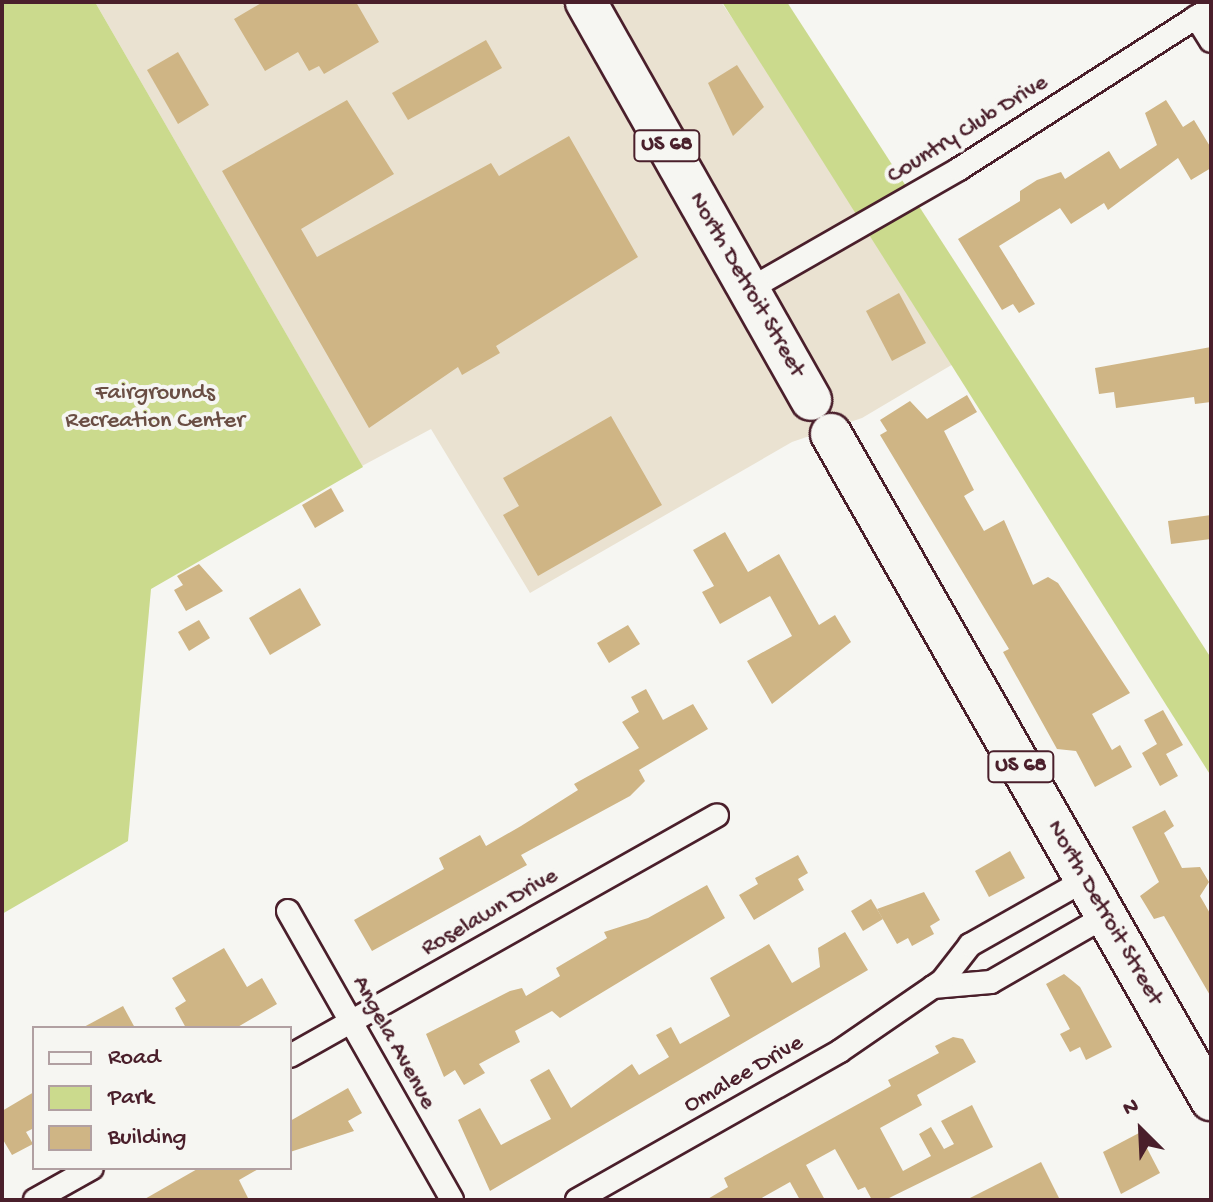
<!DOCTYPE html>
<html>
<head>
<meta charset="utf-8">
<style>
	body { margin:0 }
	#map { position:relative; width:1213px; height:1202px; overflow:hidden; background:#f6f6f2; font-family:"Gochi Hand",sans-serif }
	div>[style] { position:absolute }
	.built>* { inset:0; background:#eae2d1 }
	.green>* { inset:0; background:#cbda8d }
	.building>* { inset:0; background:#cfb585 }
	.roads { filter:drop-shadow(2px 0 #4a1f2b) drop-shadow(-2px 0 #4a1f2b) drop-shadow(0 2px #4a1f2b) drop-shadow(0 -2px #4a1f2b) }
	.street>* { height:22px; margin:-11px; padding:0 11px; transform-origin:11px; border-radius:11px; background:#f6f6f2 }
	.highway>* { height:40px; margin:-20px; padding:0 20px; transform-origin:20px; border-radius:20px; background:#f6f6f2 }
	span { translate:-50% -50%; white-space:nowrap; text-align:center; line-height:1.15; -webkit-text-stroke:8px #f6f6f2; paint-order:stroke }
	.shield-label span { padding:2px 6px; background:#f6f6f2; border:2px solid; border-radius:6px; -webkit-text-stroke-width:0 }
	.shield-label { font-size:22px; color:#4a1f2b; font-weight:700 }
	.street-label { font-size:24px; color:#4a1f2b }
	.park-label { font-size:24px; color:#6a4e44 }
	.frame { position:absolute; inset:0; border:4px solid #4a1f2b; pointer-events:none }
	.legend { position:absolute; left:32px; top:1026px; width:260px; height:144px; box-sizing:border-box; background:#f6f6f2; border:2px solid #b1a0a2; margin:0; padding:10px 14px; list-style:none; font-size:24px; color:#4a1f2b }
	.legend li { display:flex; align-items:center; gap:16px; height:40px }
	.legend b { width:40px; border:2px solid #b1a0a2 }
	.north { position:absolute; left:1101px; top:1090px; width:80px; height:80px; -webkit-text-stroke:6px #f6f6f2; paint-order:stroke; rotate:336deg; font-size:22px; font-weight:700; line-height:32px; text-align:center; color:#4a1f2b }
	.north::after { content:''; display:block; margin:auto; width:28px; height:36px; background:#4a1f2b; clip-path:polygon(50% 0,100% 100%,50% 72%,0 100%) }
</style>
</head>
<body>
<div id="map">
	<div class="built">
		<div style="clip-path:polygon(95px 2px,721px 2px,965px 357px,862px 418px,792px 442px,530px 593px,431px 429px,362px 466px)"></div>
	</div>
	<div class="green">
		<div style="clip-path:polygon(2px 2px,95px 2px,363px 467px,151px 589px,128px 841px,2px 914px)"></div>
		<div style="clip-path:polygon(722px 2px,787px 2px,1211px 658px,1211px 776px)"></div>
	</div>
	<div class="building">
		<div style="clip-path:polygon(263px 2px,356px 2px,379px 42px,324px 74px,319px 66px,309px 71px,298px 52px,265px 71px,234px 19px)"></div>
		<div style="clip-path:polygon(486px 40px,502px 68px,408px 120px,392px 93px)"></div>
		<div style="clip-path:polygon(178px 52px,209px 105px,178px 124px,147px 70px)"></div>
		<div style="clip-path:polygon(737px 65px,764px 107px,733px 136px,708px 83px)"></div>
		<div style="clip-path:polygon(347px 100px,394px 174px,301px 229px,317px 257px,491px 163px,499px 176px,569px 136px,638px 257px,496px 346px,500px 353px,462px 375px,458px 367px,369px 428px,222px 171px)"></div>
		<div style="clip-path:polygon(1166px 100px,1183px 127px,1194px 120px,1211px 148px,1211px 168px,1191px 180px,1178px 158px,1108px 210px,1104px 203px,1071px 224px,1060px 208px,999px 246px,1035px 304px,1019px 313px,1013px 304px,1002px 310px,958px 239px,1020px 201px,1020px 191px,1037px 180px,1061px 172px,1065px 179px,1109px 151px,1120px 169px,1157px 145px,1145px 113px)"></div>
		<div style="clip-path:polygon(899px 293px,926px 343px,892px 361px,866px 311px)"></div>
		<div style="clip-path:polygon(1211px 347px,1211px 402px,1195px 404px,1194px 397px,1116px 408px,1114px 392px,1099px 394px,1095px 368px)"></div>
		<div style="clip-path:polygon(967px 395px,977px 412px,944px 431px,974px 490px,964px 496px,984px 531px,1004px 520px,1033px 585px,1048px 577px,1058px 583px,1130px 693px,1092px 714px,1112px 750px,1120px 745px,1132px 767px,1095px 787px,1076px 751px,1057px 749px,1003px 652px,1009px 649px,880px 435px,887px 431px,880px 420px,910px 401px,927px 419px)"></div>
		<div style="clip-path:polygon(611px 416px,662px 505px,538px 576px,503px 515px,519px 506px,503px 478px)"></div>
		<div style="clip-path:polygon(331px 488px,344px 511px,315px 528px,302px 505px)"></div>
		<div style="clip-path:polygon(1211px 515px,1211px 539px,1171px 544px,1168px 521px)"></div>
		<div style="clip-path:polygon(725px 532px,748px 572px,779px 554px,819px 625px,835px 615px,851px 642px,772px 704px,747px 661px,792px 636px,770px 596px,720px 624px,702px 592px,714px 586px,693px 550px)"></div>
		<div style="clip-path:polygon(199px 564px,223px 591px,186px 611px,174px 590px,183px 585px,177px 576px)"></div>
		<div style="clip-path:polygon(300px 588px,321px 625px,270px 655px,249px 618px)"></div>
		<div style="clip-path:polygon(199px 620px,210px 638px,189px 651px,178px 632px)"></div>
		<div style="clip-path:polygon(628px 625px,640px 644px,609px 663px,597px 643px)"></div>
		<div style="clip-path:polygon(646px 689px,663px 720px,693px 704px,708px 729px,639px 770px,645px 781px,630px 796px,521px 855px,527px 865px,372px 951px,354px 920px,444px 869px,439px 858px,480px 835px,486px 846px,521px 826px,578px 790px,574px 784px,639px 748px,622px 722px,639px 712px,631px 697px)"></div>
		<div style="clip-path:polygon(1163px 710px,1183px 745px,1166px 754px,1178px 776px,1160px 786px,1142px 753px,1157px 744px,1144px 720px)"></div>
		<div style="clip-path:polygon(1165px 810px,1174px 826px,1164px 833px,1182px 868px,1200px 867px,1209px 882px,1200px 896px,1211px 915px,1211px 997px,1164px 916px,1154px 919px,1140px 896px,1159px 882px,1132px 827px)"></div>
		<div style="clip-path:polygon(1010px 851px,1025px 878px,989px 897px,975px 871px)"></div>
		<div style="clip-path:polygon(798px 855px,808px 873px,798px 879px,804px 890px,754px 920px,739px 895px,758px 884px,755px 878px)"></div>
		<div style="clip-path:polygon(707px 885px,725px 918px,560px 1018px,552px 1011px,515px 1031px,520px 1042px,479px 1064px,485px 1073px,464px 1085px,455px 1070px,444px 1077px,426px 1034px,510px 991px,522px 988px,526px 996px,560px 976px,556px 968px,607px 938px,604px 932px,648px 918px)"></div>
		<div style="clip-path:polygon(924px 892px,940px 920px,930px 926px,934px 934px,912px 946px,908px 938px,897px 944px,877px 909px)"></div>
		<div style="clip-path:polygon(871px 899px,883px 919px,863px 931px,851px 911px)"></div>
		<div style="clip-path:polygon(845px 932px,868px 970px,490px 1191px,458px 1120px,480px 1108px,501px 1145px,551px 1119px,530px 1080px,549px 1069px,571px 1108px,632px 1064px,639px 1075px,669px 1057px,656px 1035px,671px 1027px,680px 1044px,730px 1016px,710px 978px,769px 944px,792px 983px,820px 967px,818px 948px)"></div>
		<div style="clip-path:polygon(224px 948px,247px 987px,262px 978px,277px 1004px,236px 1028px,186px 1028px,175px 1008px,186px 1001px,172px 978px)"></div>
		<div style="clip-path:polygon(1064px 974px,1080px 987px,1112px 1047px,1086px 1060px,1080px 1047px,1070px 1052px,1060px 1034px,1070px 1029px,1046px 984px)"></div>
		<div style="clip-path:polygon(123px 1006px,135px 1028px,82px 1028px)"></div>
		<div style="clip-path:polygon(953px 1037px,963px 1039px,976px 1062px,917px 1095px,922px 1105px,880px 1128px,903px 1171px,931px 1156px,919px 1134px,931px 1127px,944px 1149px,954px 1144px,941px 1121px,972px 1105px,993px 1147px,885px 1200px,872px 1200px,865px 1187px,858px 1190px,835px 1149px,806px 1165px,825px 1200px,800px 1200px,790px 1182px,758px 1200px,706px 1200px,728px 1187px,724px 1178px,891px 1086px,888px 1080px,939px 1053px,935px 1046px)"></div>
		<div style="clip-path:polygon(348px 1088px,362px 1113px,348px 1121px,354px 1131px,290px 1152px,290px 1121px)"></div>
		<div style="clip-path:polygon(34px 1092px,34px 1128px,26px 1132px,33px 1144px,12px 1155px,2px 1138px,2px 1111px)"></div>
		<div style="clip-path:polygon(1139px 1133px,1160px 1173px,1121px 1194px,1103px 1152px)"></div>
		<div style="clip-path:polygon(1041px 1162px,1060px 1200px,966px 1200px)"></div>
		<div style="clip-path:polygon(199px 1168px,260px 1168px,239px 1180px,249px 1200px,143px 1200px)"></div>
	</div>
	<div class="roads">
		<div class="street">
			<div style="left:1196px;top:17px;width:28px;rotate:58deg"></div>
			<div style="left:748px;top:290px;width:243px;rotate:-29.8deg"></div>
			<div style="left:959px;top:169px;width:299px;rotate:-32.6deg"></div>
			<div style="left:288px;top:911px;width:332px;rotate:60.4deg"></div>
			<div style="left:933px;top:987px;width:58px;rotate:-4.9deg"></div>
			<div style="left:991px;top:982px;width:133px;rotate:-29.9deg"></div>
			<div style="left:290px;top:1056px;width:490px;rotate:-29.4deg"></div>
			<div style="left:35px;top:1200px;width:65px;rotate:-29.3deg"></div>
			<div style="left:577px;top:1200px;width:302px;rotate:-29.5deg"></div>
			<div style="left:840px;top:1051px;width:124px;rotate:-34.5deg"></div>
			<div style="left:942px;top:981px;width:46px;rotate:-52.1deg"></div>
			<div style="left:970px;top:945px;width:132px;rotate:-29.5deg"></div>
		</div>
		<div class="highway">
			<div style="left:586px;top:2px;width:457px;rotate:60.5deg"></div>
			<div style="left:831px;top:434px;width:767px;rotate:60.29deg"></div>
		</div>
	</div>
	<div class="shield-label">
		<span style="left:667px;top:146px">US 68</span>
		<span style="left:1021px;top:767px">US 68</span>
	</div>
	<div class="street-label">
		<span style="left:968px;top:130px;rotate:-32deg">Country Club Drive</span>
		<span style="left:746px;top:285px;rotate:60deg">North Detroit Street</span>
		<span style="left:490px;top:913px;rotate:-30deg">Roselawn Drive</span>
		<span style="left:1104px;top:913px;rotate:60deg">North Detroit Street</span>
		<span style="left:393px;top:1043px;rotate:61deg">Angela Avenue</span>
		<span style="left:744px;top:1075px;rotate:-30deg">Omalee Drive</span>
	</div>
	<div class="park-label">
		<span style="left:155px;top:408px">Fairgrounds<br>Recreation Center</span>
	</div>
	<div class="frame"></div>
	<ul class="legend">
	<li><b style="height:10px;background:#f6f6f2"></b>Road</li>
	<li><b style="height:22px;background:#cbda8d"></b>Park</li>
	<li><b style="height:22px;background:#cfb585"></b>Building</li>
	</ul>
	<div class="north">N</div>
</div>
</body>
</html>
